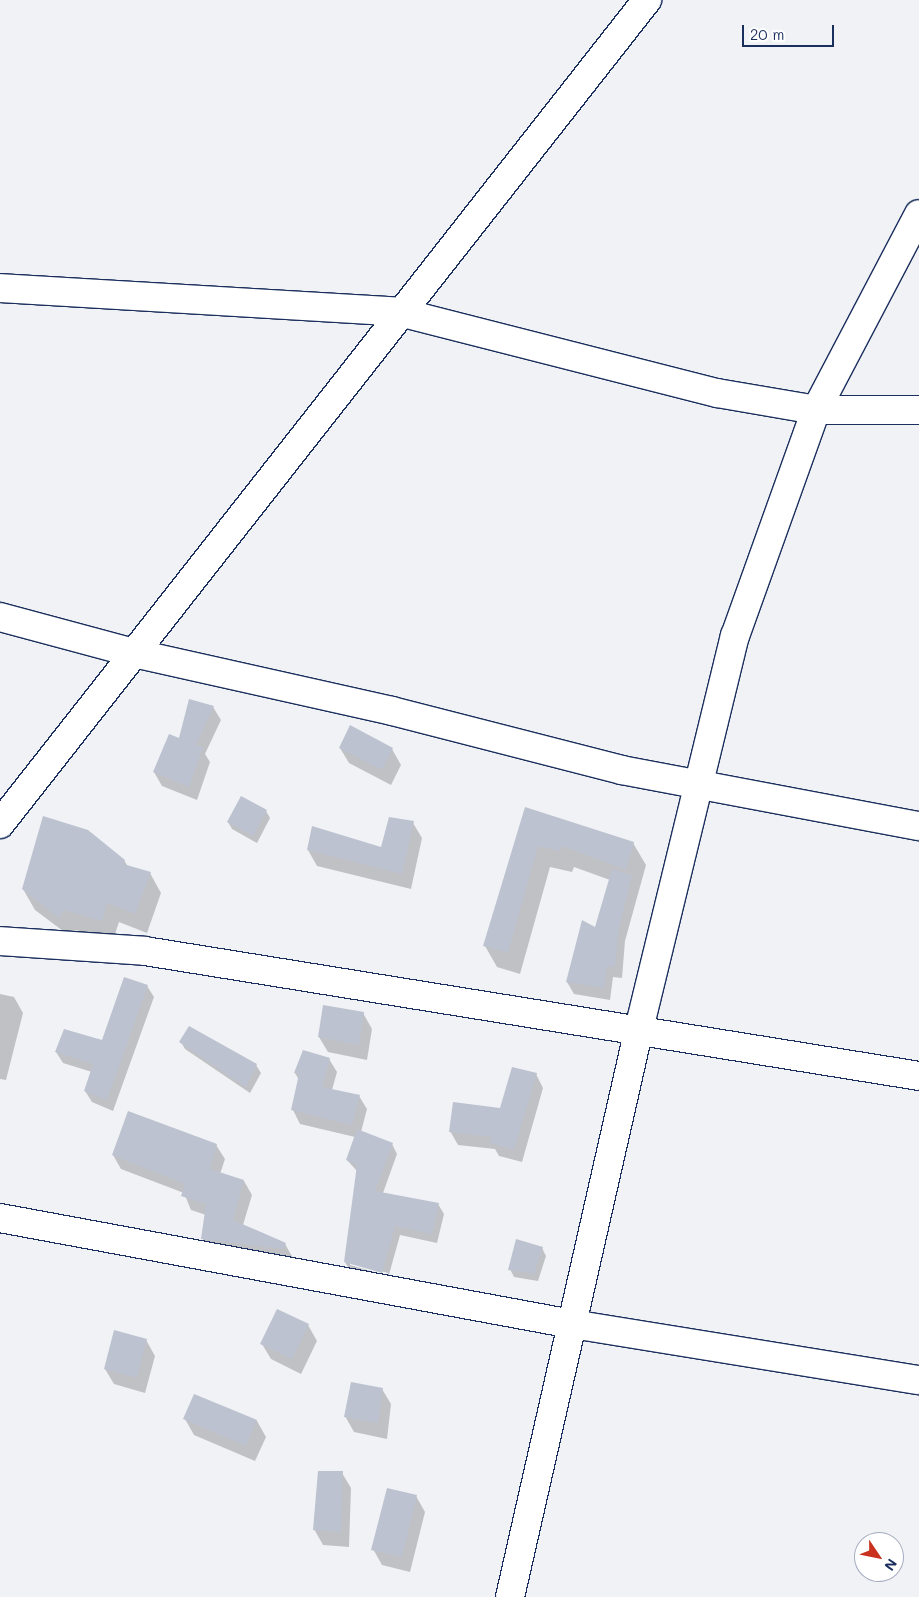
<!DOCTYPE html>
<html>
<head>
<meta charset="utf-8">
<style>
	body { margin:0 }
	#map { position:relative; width:919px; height:1597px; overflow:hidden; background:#f1f2f5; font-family:Mali,sans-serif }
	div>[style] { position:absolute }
	.shadow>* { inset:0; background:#0003 }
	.building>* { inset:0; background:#bcc2d0 }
	.roads { filter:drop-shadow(1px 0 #1b2f5e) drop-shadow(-1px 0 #1b2f5e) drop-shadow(0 1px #1b2f5e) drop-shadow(0 -1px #1b2f5e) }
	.minor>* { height:28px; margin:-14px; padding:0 14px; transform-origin:14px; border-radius:14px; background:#fff }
	.trunk>* { height:28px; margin:-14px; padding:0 14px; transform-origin:14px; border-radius:14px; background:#fff }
	span { translate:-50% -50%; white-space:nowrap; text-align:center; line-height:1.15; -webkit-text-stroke:4px #fff; paint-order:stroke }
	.north { position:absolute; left:854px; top:1532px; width:50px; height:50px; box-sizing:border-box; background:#fff; border:1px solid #a4acbf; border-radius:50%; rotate:124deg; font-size:14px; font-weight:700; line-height:20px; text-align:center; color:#1b2f5e }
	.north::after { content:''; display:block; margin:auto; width:18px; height:22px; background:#c8321e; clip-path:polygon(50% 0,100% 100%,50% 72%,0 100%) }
	.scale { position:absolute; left:742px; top:25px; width:92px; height:22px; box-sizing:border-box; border:2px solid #1b2f5e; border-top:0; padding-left:6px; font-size:15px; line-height:18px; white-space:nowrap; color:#1b2f5e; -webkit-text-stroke:4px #fff; paint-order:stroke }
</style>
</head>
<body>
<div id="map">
	<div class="shadow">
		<div style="clip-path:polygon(213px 707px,221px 720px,205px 754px,210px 762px,197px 800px,162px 786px,154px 772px,180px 740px)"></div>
		<div style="clip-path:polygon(340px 748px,392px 749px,401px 765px,391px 785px,349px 763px)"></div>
		<div style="clip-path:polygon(526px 809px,633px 843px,646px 865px,625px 941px,622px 978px,613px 977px,610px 1000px,574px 994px,567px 982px,583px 922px,596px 928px,610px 880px,574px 867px,572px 872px,550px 867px,520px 974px,497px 967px,485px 946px)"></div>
		<div style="clip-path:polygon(266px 811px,270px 818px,257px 843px,232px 829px,228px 822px)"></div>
		<div style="clip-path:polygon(413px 823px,422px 838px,411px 889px,317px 866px,308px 850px,382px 848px)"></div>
		<div style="clip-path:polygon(124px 860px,128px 867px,150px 873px,161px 893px,147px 933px,119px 922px,113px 940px,76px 930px,71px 937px,35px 910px,23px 889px)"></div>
		<div style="clip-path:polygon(147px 986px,154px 997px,113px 1111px,92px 1102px,85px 1091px,92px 1072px,63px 1063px,56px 1052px,102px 1042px)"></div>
		<div style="clip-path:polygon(0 994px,14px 997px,23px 1013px,6px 1080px,0 1079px)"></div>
		<div style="clip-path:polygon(363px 1013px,372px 1029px,367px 1060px,328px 1052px,319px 1037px)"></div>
		<div style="clip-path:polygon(181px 1042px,256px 1065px,261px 1073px,250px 1093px,185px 1049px)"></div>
		<div style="clip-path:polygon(evenodd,329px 1059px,337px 1072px,332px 1090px,359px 1096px,367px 1109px,361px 1132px,392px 1144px,397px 1154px,383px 1193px,438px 1204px,444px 1214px,437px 1243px,400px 1235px,387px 1282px,351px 1272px,345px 1262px,357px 1171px,347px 1160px,355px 1137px,300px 1124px,293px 1110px,299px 1080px,295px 1073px,329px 1059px,350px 1263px,388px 1273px,388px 1276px,350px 1265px,350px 1263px)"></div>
		<div style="clip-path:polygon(536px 1074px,543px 1088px,522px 1162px,499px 1156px,495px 1149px,458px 1145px,450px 1131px,501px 1109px)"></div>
		<div style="clip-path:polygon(216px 1145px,225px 1159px,220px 1174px,244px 1181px,252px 1195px,243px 1225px,285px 1244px,293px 1258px,292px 1263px,211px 1253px,203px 1239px,206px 1215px,191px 1210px,184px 1193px,121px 1169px,113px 1155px)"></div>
		<div style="clip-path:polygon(542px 1248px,546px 1256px,538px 1281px,514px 1277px,510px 1269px)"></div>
		<div style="clip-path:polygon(308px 1325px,317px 1341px,301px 1374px,271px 1359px,262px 1344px)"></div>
		<div style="clip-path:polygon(146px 1340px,155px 1356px,145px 1393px,114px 1384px,105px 1369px)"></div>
		<div style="clip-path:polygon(382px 1389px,391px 1404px,387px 1439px,354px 1432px,345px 1416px)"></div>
		<div style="clip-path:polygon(195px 1396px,257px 1421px,266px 1437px,255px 1461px,194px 1435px,185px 1419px)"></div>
		<div style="clip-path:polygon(342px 1473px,351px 1488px,349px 1547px,323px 1545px,314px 1529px)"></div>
		<div style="clip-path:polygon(416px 1496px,425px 1512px,410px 1572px,382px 1565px,373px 1549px)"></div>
	</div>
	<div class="building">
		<div style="clip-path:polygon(189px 699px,214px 706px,196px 745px,203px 747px,189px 787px,153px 772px,169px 734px,179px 738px)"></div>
		<div style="clip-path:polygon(350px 725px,393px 748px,382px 770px,339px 748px)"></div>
		<div style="clip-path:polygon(241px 796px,267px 810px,253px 836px,227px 822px)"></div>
		<div style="clip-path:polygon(525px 807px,634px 842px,626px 870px,562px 846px,560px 851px,538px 846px,508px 953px,483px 946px)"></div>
		<div style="clip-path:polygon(43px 816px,88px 830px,125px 860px,123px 864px,151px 872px,135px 914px,107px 903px,102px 921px,64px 910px,59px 918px,22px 889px)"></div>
		<div style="clip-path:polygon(389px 817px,414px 821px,402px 874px,307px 850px,312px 826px,381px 847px)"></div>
		<div style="clip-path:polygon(612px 869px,632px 875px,619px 928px,615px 967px,607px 966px,604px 988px,566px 982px,582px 920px,595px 927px)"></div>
		<div style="clip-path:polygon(124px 977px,148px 985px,107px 1100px,84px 1091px,93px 1064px,55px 1052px,64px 1029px,102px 1040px)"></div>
		<div style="clip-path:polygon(323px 1005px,364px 1012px,359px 1045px,318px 1037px)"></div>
		<div style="clip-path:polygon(189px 1026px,257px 1064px,246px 1087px,179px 1042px)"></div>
		<div style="clip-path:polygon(303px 1050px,330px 1058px,322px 1087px,360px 1095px,352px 1125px,291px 1110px,299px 1074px,294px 1073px)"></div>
		<div style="clip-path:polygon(512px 1067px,537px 1073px,514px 1150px,490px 1143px,492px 1137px,449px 1132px,453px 1102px,500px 1108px)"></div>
		<div style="clip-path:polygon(128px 1111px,217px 1144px,210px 1169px,244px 1180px,233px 1220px,286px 1243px,284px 1249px,201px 1239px,206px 1204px,181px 1196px,185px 1184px,112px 1155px)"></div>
		<div style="clip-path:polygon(357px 1129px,393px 1143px,375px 1191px,439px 1203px,432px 1234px,395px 1226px,382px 1273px,344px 1262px,357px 1165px,346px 1160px)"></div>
		<div style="clip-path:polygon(516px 1239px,543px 1247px,534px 1274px,508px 1270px)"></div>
		<div style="clip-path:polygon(277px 1309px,309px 1324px,292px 1359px,260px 1344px)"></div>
		<div style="clip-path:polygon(114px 1330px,147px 1339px,137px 1378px,104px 1369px)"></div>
		<div style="clip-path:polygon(351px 1382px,383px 1388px,378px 1423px,344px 1417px)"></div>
		<div style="clip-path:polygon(194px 1394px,257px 1420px,246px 1446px,183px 1419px)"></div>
		<div style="clip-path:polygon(318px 1471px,343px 1471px,341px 1532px,313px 1530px)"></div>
		<div style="clip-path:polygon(387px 1488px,417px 1495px,402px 1557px,371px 1550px)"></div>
	</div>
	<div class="roads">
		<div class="minor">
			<div style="left:0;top:288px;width:400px;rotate:3.4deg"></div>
			<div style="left:399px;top:312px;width:328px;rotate:14.3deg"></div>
			<div style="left:717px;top:393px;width:100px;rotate:9.7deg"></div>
			<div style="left:816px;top:410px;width:103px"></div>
			<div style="left:0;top:617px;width:138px;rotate:15.1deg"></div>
			<div style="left:133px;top:653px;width:265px;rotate:12.6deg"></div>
			<div style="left:392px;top:711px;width:237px;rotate:14.4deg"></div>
			<div style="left:622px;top:770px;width:302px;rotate:10.7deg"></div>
			<div style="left:0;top:941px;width:145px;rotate:3.9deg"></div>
			<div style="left:145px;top:951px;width:784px;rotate:9.17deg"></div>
			<div style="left:0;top:1218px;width:582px;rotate:10.5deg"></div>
			<div style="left:572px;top:1324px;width:351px;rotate:9.2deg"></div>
			<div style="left:510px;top:1597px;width:578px;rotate:-77.21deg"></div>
			<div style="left:638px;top:1033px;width:409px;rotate:-76.3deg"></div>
			<div style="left:735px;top:636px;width:240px;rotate:-70.3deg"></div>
			<div style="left:816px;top:410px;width:221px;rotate:-62.3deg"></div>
		</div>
		<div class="trunk">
			<div style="left:0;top:824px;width:1048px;rotate:-51.86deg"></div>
		</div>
	</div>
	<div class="north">N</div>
	<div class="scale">20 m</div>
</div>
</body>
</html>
